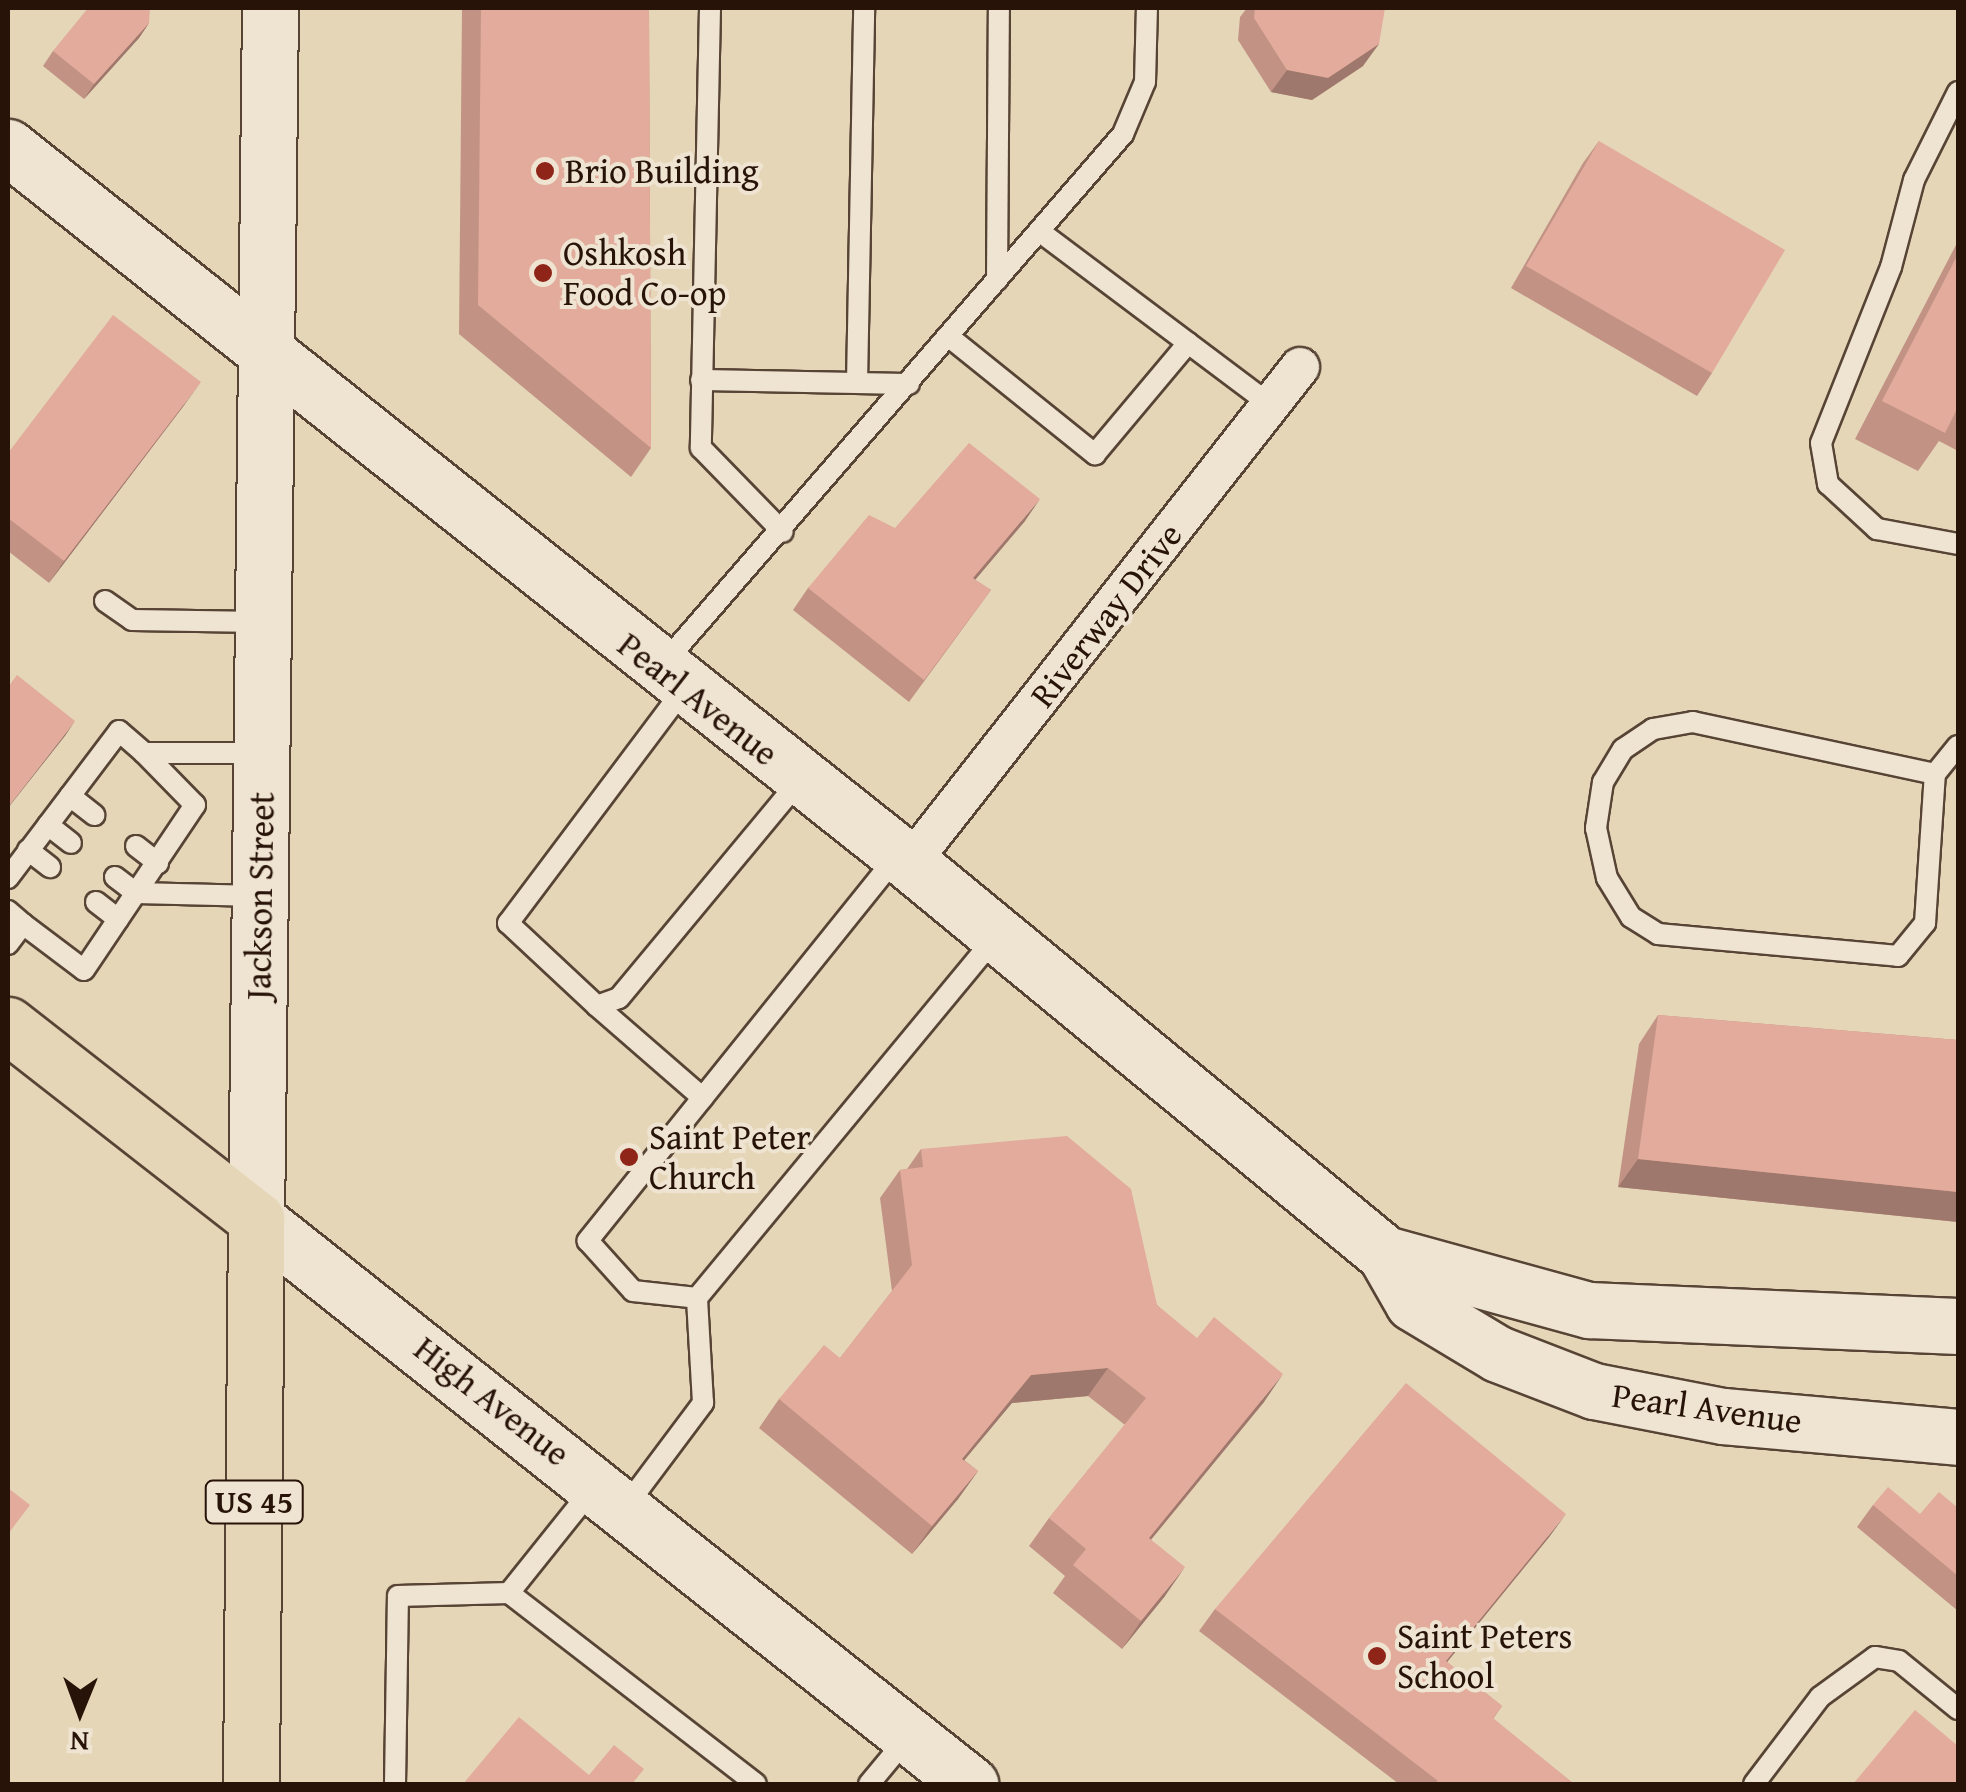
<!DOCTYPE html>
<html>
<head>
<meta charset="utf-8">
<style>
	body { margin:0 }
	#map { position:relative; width:1966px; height:1792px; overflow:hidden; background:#e5d6b8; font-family:"Gentium Book Plus",serif }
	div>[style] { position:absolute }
	.roads { filter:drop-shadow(2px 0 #574435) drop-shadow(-2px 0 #574435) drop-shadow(0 2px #574435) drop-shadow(0 -2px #574435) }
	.lane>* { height:20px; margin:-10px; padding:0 10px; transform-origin:10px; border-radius:10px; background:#eee4d1 }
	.street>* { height:38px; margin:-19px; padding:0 19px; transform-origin:19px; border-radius:19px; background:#eee4d1 }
	.secondary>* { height:55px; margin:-27.5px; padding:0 27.5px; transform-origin:27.5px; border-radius:27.5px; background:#eee4d1 }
	.primary>* { height:55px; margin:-27.5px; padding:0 27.5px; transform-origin:27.5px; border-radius:27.5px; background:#e5d6b8 }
	.wall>* { inset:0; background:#c29385 }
	.shaded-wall>* { inset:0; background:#9e786c }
	.building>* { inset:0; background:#e2ab9b }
	.dots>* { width:28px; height:28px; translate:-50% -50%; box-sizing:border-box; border:5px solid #eee4d1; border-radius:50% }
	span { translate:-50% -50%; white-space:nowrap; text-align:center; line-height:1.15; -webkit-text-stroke:8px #eee4d1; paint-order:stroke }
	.shield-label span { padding:2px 8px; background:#eee4d1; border:2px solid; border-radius:8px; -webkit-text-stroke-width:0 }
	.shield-label { font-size:32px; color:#281309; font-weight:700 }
	.poi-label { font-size:35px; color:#281309 }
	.left { translate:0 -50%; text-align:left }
	.street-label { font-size:35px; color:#281309 }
	.frame { position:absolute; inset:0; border:10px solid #281309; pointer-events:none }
	.north { position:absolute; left:30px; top:1662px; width:100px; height:100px; -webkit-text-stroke:8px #eee4d1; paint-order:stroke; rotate:181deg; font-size:28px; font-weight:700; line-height:40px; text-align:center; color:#281309 }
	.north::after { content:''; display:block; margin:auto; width:35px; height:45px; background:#281309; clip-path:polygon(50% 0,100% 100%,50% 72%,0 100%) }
</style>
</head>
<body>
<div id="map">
	<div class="roads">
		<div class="lane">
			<div style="left:710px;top:8px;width:440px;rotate:91.2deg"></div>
			<div style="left:701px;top:448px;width:117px;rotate:45.7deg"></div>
			<div style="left:1958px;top:92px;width:98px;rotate:116.6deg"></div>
			<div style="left:1914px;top:180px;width:90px;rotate:104.8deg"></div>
			<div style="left:1891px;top:267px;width:189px;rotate:111.7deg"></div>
			<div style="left:1821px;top:443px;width:42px;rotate:80.3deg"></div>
			<div style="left:1828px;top:484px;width:67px;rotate:42.6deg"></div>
			<div style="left:1877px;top:529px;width:82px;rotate:10.5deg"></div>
			<div style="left:1039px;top:231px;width:290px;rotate:36.9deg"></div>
			<div style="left:997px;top:280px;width:272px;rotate:-89.6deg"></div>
			<div style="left:948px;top:336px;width:189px;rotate:38.8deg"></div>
			<div style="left:1095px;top:454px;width:145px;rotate:-50deg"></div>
			<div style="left:701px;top:380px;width:208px;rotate:1.1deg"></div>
			<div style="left:857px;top:383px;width:375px;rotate:-88.9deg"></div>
			<div style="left:105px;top:601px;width:33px;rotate:35deg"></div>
			<div style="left:132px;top:620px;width:129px;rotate:0.9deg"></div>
			<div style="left:663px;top:664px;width:702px;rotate:-49.04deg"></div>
			<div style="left:1123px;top:134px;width:56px;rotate:-67.1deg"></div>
			<div style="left:1145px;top:82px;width:74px;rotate:-88.5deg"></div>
			<div style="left:684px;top:689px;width:293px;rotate:126.9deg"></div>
			<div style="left:508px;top:923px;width:122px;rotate:43deg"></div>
			<div style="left:597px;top:1006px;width:23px;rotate:-20deg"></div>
			<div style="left:619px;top:998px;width:285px;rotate:-50.3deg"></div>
			<div style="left:1935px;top:774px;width:248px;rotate:-167.9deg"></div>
			<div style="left:1693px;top:722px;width:41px;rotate:170.1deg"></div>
			<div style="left:1653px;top:729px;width:36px;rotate:146deg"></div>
			<div style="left:1623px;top:749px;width:39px;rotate:121deg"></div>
			<div style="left:1603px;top:782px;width:47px;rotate:98.7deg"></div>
			<div style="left:1596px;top:828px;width:51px;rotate:77.6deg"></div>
			<div style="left:1607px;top:878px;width:46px;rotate:58.4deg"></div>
			<div style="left:1631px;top:917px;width:32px;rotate:32deg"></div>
			<div style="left:1658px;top:934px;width:241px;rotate:5.2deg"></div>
			<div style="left:1898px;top:956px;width:43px;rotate:-50.7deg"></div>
			<div style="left:1925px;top:923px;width:149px;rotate:-86.2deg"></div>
			<div style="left:1935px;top:774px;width:36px;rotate:-51deg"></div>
			<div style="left:70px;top:796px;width:31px;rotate:38deg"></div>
			<div style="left:48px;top:825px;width:29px;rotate:38deg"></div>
			<div style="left:136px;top:846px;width:28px;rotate:38deg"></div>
			<div style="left:28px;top:850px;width:28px;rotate:38deg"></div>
			<div style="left:897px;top:856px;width:494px;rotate:128.8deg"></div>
			<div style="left:588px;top:1241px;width:67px;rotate:48deg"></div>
			<div style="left:633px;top:1291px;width:64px;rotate:6.2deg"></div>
			<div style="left:697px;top:1298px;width:471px;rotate:-50.4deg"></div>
			<div style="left:115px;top:877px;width:26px;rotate:37deg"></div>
			<div style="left:136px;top:893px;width:122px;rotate:1.4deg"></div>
			<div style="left:8px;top:878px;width:184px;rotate:-52.9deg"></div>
			<div style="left:119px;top:731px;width:33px;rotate:41deg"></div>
			<div style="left:144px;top:753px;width:115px"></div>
			<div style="left:96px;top:902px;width:28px;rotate:38deg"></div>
			<div style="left:8px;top:911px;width:20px;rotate:41deg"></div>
			<div style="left:23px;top:924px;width:25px;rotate:127deg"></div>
			<div style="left:23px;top:924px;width:76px;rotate:37deg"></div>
			<div style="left:84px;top:970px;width:199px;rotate:-56.1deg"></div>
			<div style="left:195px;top:805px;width:73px;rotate:-134.4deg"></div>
			<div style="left:597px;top:1006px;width:140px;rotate:41deg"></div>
			<div style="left:626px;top:1506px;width:129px;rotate:-53.2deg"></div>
			<div style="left:703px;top:1403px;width:105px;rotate:-93.3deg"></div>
			<div style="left:509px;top:1593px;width:312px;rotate:37.7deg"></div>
			<div style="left:395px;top:1784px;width:188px;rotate:-89.1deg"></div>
			<div style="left:398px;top:1596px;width:111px;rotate:-1.5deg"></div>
			<div style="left:509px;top:1593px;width:134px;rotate:-51.3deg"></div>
			<div style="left:869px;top:1784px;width:61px;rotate:-50.3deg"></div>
			<div style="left:1754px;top:1784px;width:109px;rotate:-52.8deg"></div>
			<div style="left:1820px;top:1697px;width:68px;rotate:-36deg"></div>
			<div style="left:1875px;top:1657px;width:24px;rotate:9deg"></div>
			<div style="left:1899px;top:1661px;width:76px;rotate:39.1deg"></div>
		</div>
		<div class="street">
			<div style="left:910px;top:863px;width:631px;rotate:-51.82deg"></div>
		</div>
		<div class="secondary">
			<div style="left:270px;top:8px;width:1211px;rotate:90.66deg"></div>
			<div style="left:256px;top:1219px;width:911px;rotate:38.36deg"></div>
			<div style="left:8px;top:147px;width:1152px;rotate:38.44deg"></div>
			<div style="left:910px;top:863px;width:615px;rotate:39.46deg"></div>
			<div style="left:1385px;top:1254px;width:56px;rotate:60.3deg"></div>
			<div style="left:1413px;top:1303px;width:99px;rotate:31deg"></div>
			<div style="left:1498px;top:1354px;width:103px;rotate:21.1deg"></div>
			<div style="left:1594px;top:1391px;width:131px;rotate:11deg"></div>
			<div style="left:1723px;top:1416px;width:236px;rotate:5.1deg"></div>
			<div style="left:1385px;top:1254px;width:212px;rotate:15.4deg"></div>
			<div style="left:1589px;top:1310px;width:369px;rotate:2.5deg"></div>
		</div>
		<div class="primary">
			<div style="left:8px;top:1025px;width:315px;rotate:38deg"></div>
			<div style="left:256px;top:1219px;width:565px;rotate:90.51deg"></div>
		</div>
	</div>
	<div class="wall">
		<div style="clip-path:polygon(462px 8px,649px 8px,651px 448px,631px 477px,459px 334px)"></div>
		<div style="clip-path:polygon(1247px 8px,1385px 8px,1363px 66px,1312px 100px,1271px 92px,1238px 40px,1240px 17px)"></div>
		<div style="clip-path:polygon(149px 23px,139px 38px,84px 99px,43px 66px,53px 51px)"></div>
		<div style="clip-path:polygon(1599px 141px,1712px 373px,1697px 396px,1511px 288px,1583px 163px)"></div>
		<div style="clip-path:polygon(1958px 241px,1958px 451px,1939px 441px,1918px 471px,1855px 439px)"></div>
		<div style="clip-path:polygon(185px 404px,49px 583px,8px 551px,8px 453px)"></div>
		<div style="clip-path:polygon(1025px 521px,975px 580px,991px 590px,909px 702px,793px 610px,808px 588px,895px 528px)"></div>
		<div style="clip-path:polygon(1658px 1015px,1958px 1040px,1958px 1222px,1618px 1187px,1639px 1044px)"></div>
		<div style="clip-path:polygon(921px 1149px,1157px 1305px,1264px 1402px,1151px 1540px,1165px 1596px,1122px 1649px,1053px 1593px,1065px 1576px,1029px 1546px,1049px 1518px,1125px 1425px,1088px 1396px,1012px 1403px,964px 1460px,978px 1471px,958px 1499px,912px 1554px,759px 1428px,779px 1399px,840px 1358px,892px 1291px,880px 1198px,900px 1170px,907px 1169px)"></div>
		<div style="clip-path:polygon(1873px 1505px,1920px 1514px,1958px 1508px,1958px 1611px,1857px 1527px)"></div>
		<div style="clip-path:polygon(1550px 1536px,1447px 1662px,1502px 1706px,1493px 1719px,1574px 1784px,1399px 1784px,1199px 1631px,1215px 1609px)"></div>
	</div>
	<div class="shaded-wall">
		<div style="clip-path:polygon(149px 23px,139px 38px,84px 99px,94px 84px)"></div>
		<div style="clip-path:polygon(1379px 44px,1363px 66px,1312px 100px,1271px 92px,1287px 70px)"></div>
		<div style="clip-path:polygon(201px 382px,185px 404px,49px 583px,64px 561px)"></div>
		<div style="clip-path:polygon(1040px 499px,1025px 521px,958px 600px,973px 578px)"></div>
		<div style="clip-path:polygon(75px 721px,65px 736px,8px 808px,8px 807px)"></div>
		<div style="clip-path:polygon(1638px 1159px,1958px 1192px,1958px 1222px,1618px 1187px)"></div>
		<div style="clip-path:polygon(1108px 1368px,1088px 1396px,1012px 1403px,942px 1487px,962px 1459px,1031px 1375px)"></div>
		<div style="clip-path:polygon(1283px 1374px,1264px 1402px,1129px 1566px,1149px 1538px)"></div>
		<div style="clip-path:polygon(978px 1471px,958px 1499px,912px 1554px,932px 1526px)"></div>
		<div style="clip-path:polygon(1566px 1514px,1550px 1536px,1430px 1683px,1446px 1661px)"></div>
		<div style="clip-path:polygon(1185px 1567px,1165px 1596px,1122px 1649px,1141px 1621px)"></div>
	</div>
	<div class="building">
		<div style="clip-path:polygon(88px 8px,150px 8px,149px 23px,94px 84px,53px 51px)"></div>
		<div style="clip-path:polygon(481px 8px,649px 8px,651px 448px,478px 305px)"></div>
		<div style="clip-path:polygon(1255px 8px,1385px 8px,1379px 44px,1328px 78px,1287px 70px,1254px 18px)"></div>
		<div style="clip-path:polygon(1599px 141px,1785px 250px,1712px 373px,1526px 266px)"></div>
		<div style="clip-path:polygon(1958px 254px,1958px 407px,1945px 433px,1882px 401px)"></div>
		<div style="clip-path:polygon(113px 315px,201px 382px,64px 561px,8px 518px,8px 453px)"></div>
		<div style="clip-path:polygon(969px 443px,1040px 499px,973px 578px,991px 590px,924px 680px,808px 588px,869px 515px,895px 528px)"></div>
		<div style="clip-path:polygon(17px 675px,75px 721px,8px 807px,8px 687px)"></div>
		<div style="clip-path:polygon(1658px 1015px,1958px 1040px,1958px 1192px,1638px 1159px)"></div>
		<div style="clip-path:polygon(1067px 1136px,1131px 1189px,1157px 1305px,1197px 1338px,1214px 1317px,1283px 1374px,1149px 1538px,1185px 1567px,1141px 1621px,1073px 1565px,1086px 1549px,1049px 1518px,1146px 1398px,1108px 1368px,1031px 1375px,962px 1459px,978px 1471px,932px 1526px,779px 1399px,824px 1345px,840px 1358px,912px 1265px,900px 1170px,923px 1167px,921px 1149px)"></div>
		<div style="clip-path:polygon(1406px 1383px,1566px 1514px,1446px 1661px,1502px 1706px,1493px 1718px,1574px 1784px,1435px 1784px,1438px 1781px,1215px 1609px)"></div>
		<div style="clip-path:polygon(1888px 1487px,1920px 1514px,1939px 1492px,1958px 1508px,1958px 1576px,1873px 1505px)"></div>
		<div style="clip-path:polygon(8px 1488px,30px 1505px,8px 1534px)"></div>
		<div style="clip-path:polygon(1915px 1710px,1958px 1746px,1958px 1784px,1853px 1784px)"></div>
		<div style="clip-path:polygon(519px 1717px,589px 1775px,614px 1745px,644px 1769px,632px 1784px,463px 1784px)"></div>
	</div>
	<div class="dots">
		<div style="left:545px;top:171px;background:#8f2418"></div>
		<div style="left:543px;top:273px;background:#8f2418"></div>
		<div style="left:629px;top:1157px;background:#8f2418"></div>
		<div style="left:1377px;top:1656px;background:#8f2418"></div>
	</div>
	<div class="shield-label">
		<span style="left:254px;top:1502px">US 45</span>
	</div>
	<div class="poi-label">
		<span class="left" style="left:565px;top:171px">Brio Building</span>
		<span class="left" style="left:563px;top:273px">Oshkosh<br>Food Co-op</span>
		<span class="left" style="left:649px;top:1157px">Saint Peter<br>Church</span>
		<span class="left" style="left:1397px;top:1656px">Saint Peters<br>School</span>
	</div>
	<div class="street-label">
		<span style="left:1106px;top:615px;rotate:-52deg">Riverway Drive</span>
		<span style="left:698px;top:699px;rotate:38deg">Pearl Avenue</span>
		<span style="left:260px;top:896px;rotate:-89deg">Jackson Street</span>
		<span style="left:492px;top:1401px;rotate:38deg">High Avenue</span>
		<span style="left:1707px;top:1408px;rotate:8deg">Pearl Avenue</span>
	</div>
	<div class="frame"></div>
	<div class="north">N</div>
</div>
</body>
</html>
